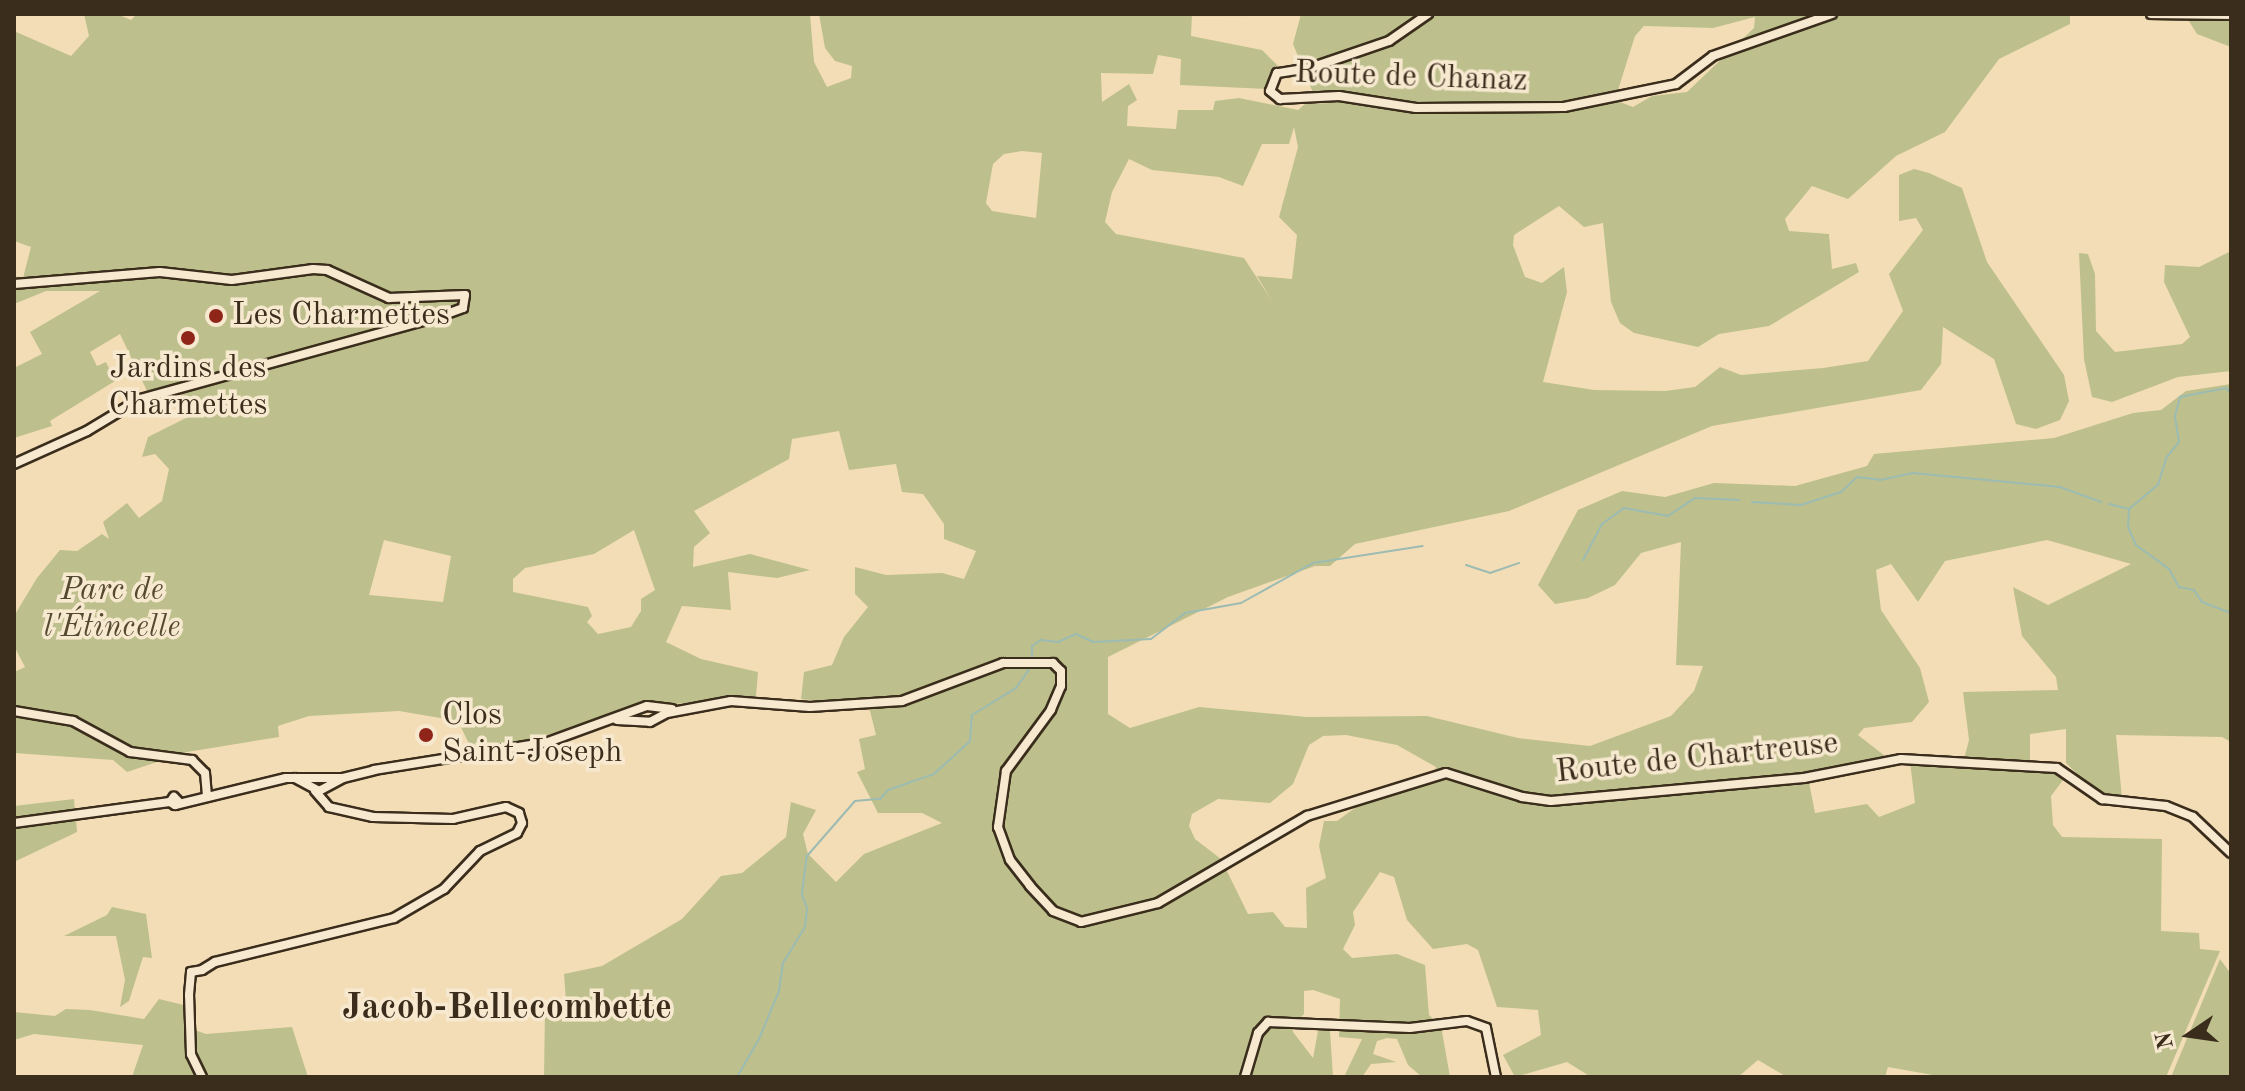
<!DOCTYPE html>
<html>
<head>
<meta charset="utf-8">
<style>
	body { margin:0 }
	#map { position:relative; width:2245px; height:1091px; overflow:hidden; background:#f3ddb6; font-family:"Old Standard TT",serif }
	div>[style] { position:absolute }
	.green>* { inset:0; background:#bdc08c }
	.stream>* { height:2px; margin:-1px; padding:0 1px; transform-origin:1px; border-radius:1px; background:#9cbbb2 }
	.roads { filter:drop-shadow(2px 0 #3a2d1c) drop-shadow(-2px 0 #3a2d1c) drop-shadow(0 2px #3a2d1c) drop-shadow(0 -2px #3a2d1c) }
	.secondary>* { height:8px; margin:-4px; padding:0 4px; transform-origin:4px; border-radius:4px; background:#f7e9d0 }
	.dots>* { width:22px; height:22px; translate:-50% -50%; box-sizing:border-box; border:4px solid #f7e9d0; border-radius:50% }
	span { translate:-50% -50%; white-space:nowrap; text-align:center; line-height:1.15; -webkit-text-stroke:7px #f7e9d0; paint-order:stroke }
	.street-label { font-size:32px; color:#3a2d1c }
	.poi-label { font-size:32px; color:#3a2d1c }
	.left { translate:0 -50%; text-align:left }
	.park-label { font-size:32px; color:#544a32; font-style:italic }
	.quarter-label { font-size:36px; color:#3a2d1c; font-weight:700 }
	.frame { position:absolute; inset:0; border:16px solid #3a2d1c; pointer-events:none }
	.north { position:absolute; left:2149px; top:995px; width:80px; height:80px; -webkit-text-stroke:6px #f7e9d0; paint-order:stroke; rotate:257deg; font-size:22px; font-weight:700; line-height:32px; text-align:center; color:#3a2d1c }
	.north::after { content:''; display:block; margin:auto; width:28px; height:36px; background:#3a2d1c; clip-path:polygon(50% 0,100% 100%,50% 72%,0 100%) }
</style>
</head>
<body>
<div id="map">
	<div class="green">
		<div style="clip-path:polygon(evenodd,84px 14px,117px 14px,131px 20px,137px 14px,810px 14px,814px 62px,827px 87px,851px 78px,852px 66px,835px 61px,825px 48px,819px 14px,1192px 14px,1191px 36px,1262px 50px,1281px 69px,1269px 74px,1267px 89px,1180px 85px,1181px 59px,1158px 55px,1153px 74px,1101px 73px,1102px 102px,1129px 84px,1137px 100px,1128px 106px,1127px 126px,1176px 129px,1178px 110px,1213px 110px,1215px 101px,1239px 98px,1298px 110px,1305px 104px,1332px 103px,1314px 95px,1293px 44px,1301px 14px,2070px 14px,2070px 24px,1999px 59px,1945px 132px,1896px 156px,1848px 199px,1812px 186px,1785px 219px,1789px 231px,1829px 234px,1832px 269px,1856px 263px,1859px 272px,1769px 326px,1719px 334px,1698px 347px,1634px 333px,1620px 323px,1611px 302px,1603px 223px,1584px 227px,1559px 206px,1514px 235px,1513px 245px,1525px 277px,1542px 283px,1564px 267px,1567px 292px,1543px 382px,1594px 390px,1665px 391px,1695px 387px,1720px 367px,1741px 375px,1823px 368px,1868px 361px,1903px 311px,1889px 274px,1923px 230px,1916px 218px,1899px 221px,1899px 175px,1914px 169px,1929px 173px,1962px 188px,1987px 262px,2064px 375px,2069px 401px,2060px 420px,2036px 429px,2016px 424px,1994px 359px,1943px 327px,1941px 364px,1921px 390px,1712px 426px,1509px 511px,1355px 544px,1330px 566px,1315px 566px,1228px 597px,1108px 657px,1108px 714px,1130px 728px,1199px 707px,1307px 717px,1427px 716px,1518px 738px,1590px 746px,1671px 716px,1694px 691px,1703px 666px,1676px 665px,1681px 542px,1641px 553px,1615px 585px,1588px 598px,1555px 604px,1538px 585px,1578px 510px,1622px 491px,1665px 497px,1714px 483px,1795px 486px,1867px 466px,1874px 454px,2054px 438px,2133px 413px,2161px 410px,2186px 391px,2231px 384px,2231px 742px,2222px 737px,2116px 735px,2122px 798px,2097px 793px,2066px 763px,2066px 729px,2030px 734px,2030px 764px,1964px 759px,1969px 740px,1963px 692px,2058px 690px,2056px 677px,2022px 636px,2013px 587px,2048px 605px,2131px 564px,2047px 540px,1945px 561px,1918px 602px,1891px 564px,1876px 570px,1881px 610px,1920px 668px,1929px 702px,1912px 722px,1864px 728px,1858px 735px,1885px 756px,1808px 777px,1815px 813px,1867px 804px,1879px 817px,1915px 803px,1910px 762px,2058px 772px,2066px 776px,2051px 796px,2053px 825px,2062px 837px,2162px 839px,2161px 931px,2199px 933px,2200px 949px,2220px 951px,2166px 1077px,1944px 1077px,1888px 1067px,1885px 1077px,1787px 1077px,1758px 1060px,1738px 1077px,1591px 1077px,1567px 1062px,1515px 1077px,1503px 1055px,1541px 1035px,1538px 1010px,1497px 1007px,1478px 950px,1467px 944px,1433px 949px,1407px 920px,1394px 877px,1380px 872px,1353px 912px,1355px 925px,1343px 949px,1352px 958px,1397px 954px,1425px 965px,1429px 1015px,1441px 1026px,1450px 1077px,1422px 1077px,1408px 1065px,1397px 1039px,1387px 1038px,1377px 1041px,1373px 1054px,1396px 1062px,1371px 1064px,1362px 1077px,1344px 1077px,1362px 1039px,1339px 1037px,1340px 999px,1313px 990px,1304px 991px,1304px 1014px,1292px 1026px,1293px 1032px,1313px 1058px,1318px 1031px,1330px 1031px,1333px 1077px,544px 1077px,545px 1009px,549px 1002px,566px 1001px,564px 974px,602px 966px,682px 919px,721px 876px,742px 873px,786px 837px,791px 802px,816px 810px,803px 834px,808px 854px,836px 882px,864px 854px,942px 823px,922px 813px,878px 813px,857px 772px,865px 769px,859px 739px,876px 735px,869px 707px,801px 699px,804px 672px,832px 665px,844px 637px,868px 607px,855px 594px,855px 567px,886px 575px,942px 573px,964px 579px,976px 551px,944px 539px,944px 524px,923px 494px,902px 492px,896px 464px,849px 470px,839px 431px,792px 439px,789px 459px,694px 511px,710px 533px,694px 547px,693px 567px,750px 554px,810px 570px,777px 578px,728px 572px,731px 610px,682px 606px,666px 642px,701px 659px,758px 672px,756px 696px,634px 708px,521px 743px,471px 748px,458px 721px,399px 711px,309px 716px,278px 726px,279px 737px,187px 752px,127px 772px,113px 760px,14px 753px,14px 672px,25px 667px,14px 646px,14px 616px,37px 578px,60px 550px,77px 551px,102px 534px,109px 539px,103px 522px,127px 503px,139px 518px,162px 501px,169px 469px,155px 454px,142px 457px,148px 437px,200px 411px,186px 405px,178px 389px,247px 365px,148px 393px,120px 334px,90px 352px,97px 366px,106px 362px,115px 381px,50px 421px,52px 426px,14px 438px,14px 368px,42px 354px,30px 332px,100px 291px,46px 291px,14px 304px,14px 276px,23px 278px,31px 247px,14px 241px,14px 31px,71px 56px,89px 36px,84px 14px,1755px 17px,1754px 28px,1687px 92px,1652px 96px,1633px 107px,1604px 96px,1618px 90px,1635px 36px,1644px 26px,1713px 28px,1755px 17px,84px 14px,1294px 127px,1298px 147px,1279px 217px,1297px 235px,1292px 279px,1257px 276px,1272px 301px,1244px 258px,1116px 234px,1105px 222px,1112px 192px,1129px 159px,1152px 170px,1219px 177px,1243px 186px,1262px 144px,1289px 144px,1294px 127px,84px 14px,1022px 151px,1042px 153px,1036px 218px,992px 211px,986px 203px,993px 164px,1004px 154px,1022px 151px,84px 14px,634px 530px,655px 590px,641px 599px,641px 611px,631px 627px,598px 634px,587px 622px,592px 616px,588px 607px,513px 592px,513px 579px,525px 568px,594px 554px,634px 530px,84px 14px,384px 540px,451px 556px,443px 602px,369px 595px,384px 540px,84px 14px,1346px 735px,1397px 745px,1436px 767px,1433px 780px,1366px 800px,1337px 821px,1324px 821px,1319px 846px,1326px 878px,1306px 888px,1307px 928px,1285px 927px,1273px 912px,1248px 914px,1221px 859px,1195px 839px,1189px 826px,1192px 814px,1218px 799px,1270px 803px,1293px 784px,1309px 745px,1323px 736px,1346px 735px)"></div>
		<div style="clip-path:polygon(2231px 14px,2231px 47px,2197px 34px,2187px 18px)"></div>
		<div style="clip-path:polygon(2231px 251px,2231px 371px,2178px 377px,2112px 402px,2092px 397px,2084px 359px,2079px 253px,2088px 254px,2095px 274px,2096px 331px,2115px 352px,2182px 344px,2190px 337px,2164px 282px,2165px 265px,2199px 267px)"></div>
		<div style="clip-path:polygon(74px 799px,75px 812px,14px 820px,14px 806px)"></div>
		<div style="clip-path:polygon(76px 819px,77px 832px,14px 862px,14px 828px)"></div>
		<div style="clip-path:polygon(112px 907px,146px 914px,152px 958px,143px 957px,129px 1001px,120px 1007px,125px 980px,116px 936px,64px 936px,107px 915px)"></div>
		<div style="clip-path:polygon(2220px 959px,2231px 974px,2231px 1077px,2171px 1077px)"></div>
		<div style="clip-path:polygon(159px 999px,188px 1006px,189px 1028px,206px 1034px,292px 1027px,308px 1077px,132px 1077px,143px 1045px,34px 1034px,14px 1040px,14px 1012px,55px 1016px,66px 1009px,90px 1010px,144px 1019px)"></div>
	</div>
	<div class="stream">
		<div style="left:1752px;top:502px;width:49px;rotate:3.5deg"></div>
		<div style="left:1801px;top:505px;width:42px;rotate:-18deg"></div>
		<div style="left:1841px;top:492px;width:22px;rotate:-43deg"></div>
		<div style="left:1857px;top:477px;width:23px;rotate:7deg"></div>
		<div style="left:1880px;top:480px;width:34px;rotate:-12deg"></div>
		<div style="left:1913px;top:473px;width:148px;rotate:5.4deg"></div>
		<div style="left:2060px;top:487px;width:44px;rotate:20.1deg"></div>
		<div style="left:2109px;top:504px;width:21px;rotate:14deg"></div>
		<div style="left:2129px;top:509px;width:38px;rotate:-40deg"></div>
		<div style="left:2158px;top:485px;width:28px;rotate:-73deg"></div>
		<div style="left:2166px;top:458px;width:21px;rotate:-51deg"></div>
		<div style="left:2179px;top:442px;width:26px;rotate:-99deg"></div>
		<div style="left:2175px;top:416px;width:20px;rotate:-75deg"></div>
		<div style="left:2180px;top:397px;width:47px;rotate:-11.1deg"></div>
		<div style="left:2226px;top:388px;width:7px;rotate:45deg"></div>
		<div style="left:2129px;top:509px;width:18px;rotate:93deg"></div>
		<div style="left:2128px;top:527px;width:20px;rotate:66deg"></div>
		<div style="left:2136px;top:545px;width:41px;rotate:36deg"></div>
		<div style="left:2169px;top:569px;width:21px;rotate:61deg"></div>
		<div style="left:2179px;top:587px;width:15px;rotate:11deg"></div>
		<div style="left:2194px;top:590px;width:14px;rotate:56deg"></div>
		<div style="left:2202px;top:602px;width:31px;rotate:21deg"></div>
		<div style="left:1583px;top:560px;width:41px;rotate:-62.2deg"></div>
		<div style="left:1602px;top:524px;width:27px;rotate:-36deg"></div>
		<div style="left:1624px;top:508px;width:45px;rotate:10.3deg"></div>
		<div style="left:1668px;top:516px;width:32px;rotate:-34deg"></div>
		<div style="left:1695px;top:498px;width:44px;rotate:2.6deg"></div>
		<div style="left:1466px;top:565px;width:25px;rotate:18deg"></div>
		<div style="left:1490px;top:573px;width:31px;rotate:-19deg"></div>
		<div style="left:1032px;top:659px;width:13px;rotate:-90deg"></div>
		<div style="left:1032px;top:646px;width:11px;rotate:-34deg"></div>
		<div style="left:1041px;top:640px;width:17px;rotate:7deg"></div>
		<div style="left:1058px;top:642px;width:20px;rotate:-24deg"></div>
		<div style="left:1076px;top:634px;width:19px;rotate:25deg"></div>
		<div style="left:1093px;top:642px;width:58px;rotate:-3deg"></div>
		<div style="left:1151px;top:639px;width:43px;rotate:-37.4deg"></div>
		<div style="left:1185px;top:613px;width:57px;rotate:-10.1deg"></div>
		<div style="left:1241px;top:603px;width:82px;rotate:-29.1deg"></div>
		<div style="left:1313px;top:563px;width:111px;rotate:-8.8deg"></div>
		<div style="left:737px;top:1077px;width:44px;rotate:-59.9deg"></div>
		<div style="left:759px;top:1039px;width:52px;rotate:-67.4deg"></div>
		<div style="left:779px;top:991px;width:28px;rotate:-82deg"></div>
		<div style="left:783px;top:963px;width:42px;rotate:-58.6deg"></div>
		<div style="left:805px;top:927px;width:19px;rotate:-84deg"></div>
		<div style="left:807px;top:908px;width:15px;rotate:-110deg"></div>
		<div style="left:802px;top:894px;width:38px;rotate:-83deg"></div>
		<div style="left:807px;top:856px;width:73px;rotate:-48.9deg"></div>
		<div style="left:855px;top:801px;width:25px;rotate:-5deg"></div>
		<div style="left:880px;top:799px;width:12px;rotate:-48deg"></div>
		<div style="left:888px;top:790px;width:49px;rotate:-19.2deg"></div>
		<div style="left:934px;top:774px;width:49px;rotate:-42.5deg"></div>
		<div style="left:970px;top:741px;width:26px;rotate:-86deg"></div>
		<div style="left:972px;top:715px;width:52px;rotate:-31.5deg"></div>
		<div style="left:1016px;top:688px;width:28px;rotate:-55deg"></div>
	</div>
	<div class="roads">
		<div class="secondary">
			<div style="left:1428px;top:14px;width:47px;rotate:145.3deg"></div>
			<div style="left:1389px;top:41px;width:83px;rotate:161.1deg"></div>
			<div style="left:1310px;top:68px;width:33px;rotate:171deg"></div>
			<div style="left:1277px;top:73px;width:19px;rotate:111deg"></div>
			<div style="left:1270px;top:91px;width:13px;rotate:39deg"></div>
			<div style="left:1280px;top:99px;width:59px;rotate:-2.9deg"></div>
			<div style="left:1339px;top:96px;width:78px;rotate:8.9deg"></div>
			<div style="left:1416px;top:108px;width:148px;rotate:-0.4deg"></div>
			<div style="left:1564px;top:107px;width:114px;rotate:-11.6deg"></div>
			<div style="left:1676px;top:84px;width:46px;rotate:-37.1deg"></div>
			<div style="left:1713px;top:56px;width:126px;rotate:-19.4deg"></div>
			<div style="left:2151px;top:14px;width:80px;rotate:0.7deg"></div>
			<div style="left:14px;top:284px;width:146px;rotate:-4.7deg"></div>
			<div style="left:160px;top:272px;width:72px;rotate:6.3deg"></div>
			<div style="left:232px;top:280px;width:82px;rotate:-7.7deg"></div>
			<div style="left:313px;top:269px;width:14px;rotate:4deg"></div>
			<div style="left:327px;top:270px;width:68px;rotate:24.3deg"></div>
			<div style="left:389px;top:298px;width:76px;rotate:-2.3deg"></div>
			<div style="left:465px;top:295px;width:13px;rotate:99deg"></div>
			<div style="left:463px;top:308px;width:27px;rotate:160deg"></div>
			<div style="left:438px;top:317px;width:309px;rotate:164.6deg"></div>
			<div style="left:140px;top:399px;width:62px;rotate:148.9deg"></div>
			<div style="left:87px;top:431px;width:80px;rotate:155.7deg"></div>
			<div style="left:14px;top:711px;width:60px;rotate:9.6deg"></div>
			<div style="left:73px;top:721px;width:65px;rotate:28.5deg"></div>
			<div style="left:130px;top:752px;width:63px;rotate:7.4deg"></div>
			<div style="left:192px;top:760px;width:18px;rotate:45deg"></div>
			<div style="left:205px;top:773px;width:24px;rotate:85deg"></div>
			<div style="left:617px;top:720px;width:33px;rotate:3deg"></div>
			<div style="left:650px;top:722px;width:19px;rotate:-28deg"></div>
			<div style="left:667px;top:713px;width:65px;rotate:-10.6deg"></div>
			<div style="left:731px;top:701px;width:79px;rotate:4.3deg"></div>
			<div style="left:810px;top:707px;width:92px;rotate:-3.7deg"></div>
			<div style="left:902px;top:701px;width:108px;rotate:-20.6deg"></div>
			<div style="left:1003px;top:663px;width:50px"></div>
			<div style="left:1053px;top:663px;width:11px;rotate:45deg"></div>
			<div style="left:1061px;top:671px;width:15px;rotate:90deg"></div>
			<div style="left:1061px;top:686px;width:26px;rotate:113deg"></div>
			<div style="left:1051px;top:710px;width:76px;rotate:126.4deg"></div>
			<div style="left:1006px;top:771px;width:57px;rotate:98.1deg"></div>
			<div style="left:998px;top:827px;width:35px;rotate:70deg"></div>
			<div style="left:1010px;top:860px;width:33px;rotate:52deg"></div>
			<div style="left:1030px;top:886px;width:34px;rotate:47deg"></div>
			<div style="left:1053px;top:911px;width:30px;rotate:21deg"></div>
			<div style="left:1081px;top:922px;width:79px;rotate:-13.9deg"></div>
			<div style="left:1158px;top:903px;width:173px;rotate:-30.3deg"></div>
			<div style="left:1307px;top:816px;width:145px;rotate:-17.2deg"></div>
			<div style="left:1446px;top:773px;width:80px;rotate:17.5deg"></div>
			<div style="left:1522px;top:797px;width:29px;rotate:8deg"></div>
			<div style="left:1551px;top:801px;width:254px;rotate:-5.2deg"></div>
			<div style="left:1804px;top:778px;width:99px;rotate:-11.1deg"></div>
			<div style="left:1901px;top:759px;width:156px;rotate:3.3deg"></div>
			<div style="left:2057px;top:768px;width:55px;rotate:34.6deg"></div>
			<div style="left:2102px;top:799px;width:64px;rotate:6.2deg"></div>
			<div style="left:2166px;top:806px;width:29px;rotate:22deg"></div>
			<div style="left:2193px;top:817px;width:52px;rotate:43.5deg"></div>
			<div style="left:295px;top:778px;width:27px;rotate:28deg"></div>
			<div style="left:319px;top:791px;width:27px;rotate:-28deg"></div>
			<div style="left:343px;top:778px;width:32px;rotate:-14deg"></div>
			<div style="left:374px;top:770px;width:176px;rotate:-9.1deg"></div>
			<div style="left:548px;top:742px;width:105px;rotate:-20deg"></div>
			<div style="left:647px;top:706px;width:25px;rotate:7deg"></div>
			<div style="left:178px;top:801px;width:6px;rotate:-135deg"></div>
			<div style="left:174px;top:797px;width:6px;rotate:129deg"></div>
			<div style="left:170px;top:802px;width:6px;rotate:31deg"></div>
			<div style="left:175px;top:805px;width:114px;rotate:-13.7deg"></div>
			<div style="left:286px;top:778px;width:56px"></div>
			<div style="left:14px;top:823px;width:157px;rotate:-7.7deg"></div>
			<div style="left:202px;top:970px;width:15px;rotate:-32deg"></div>
			<div style="left:215px;top:962px;width:184px;rotate:-13.8deg"></div>
			<div style="left:394px;top:918px;width:58px;rotate:-30.1deg"></div>
			<div style="left:444px;top:889px;width:52px;rotate:-46.5deg"></div>
			<div style="left:480px;top:851px;width:41px;rotate:-25.9deg"></div>
			<div style="left:517px;top:833px;width:11px;rotate:-63deg"></div>
			<div style="left:522px;top:823px;width:10px;rotate:-107deg"></div>
			<div style="left:519px;top:813px;width:14px;rotate:-155deg"></div>
			<div style="left:506px;top:807px;width:54px;rotate:167.2deg"></div>
			<div style="left:453px;top:819px;width:80px;rotate:-178.6deg"></div>
			<div style="left:373px;top:817px;width:45px;rotate:-167.2deg"></div>
			<div style="left:329px;top:807px;width:21px;rotate:-131deg"></div>
			<div style="left:202px;top:1077px;width:25px;rotate:-116deg"></div>
			<div style="left:191px;top:1054px;width:59px;rotate:-91.9deg"></div>
			<div style="left:189px;top:995px;width:23px;rotate:-85deg"></div>
			<div style="left:191px;top:972px;width:11px;rotate:-10deg"></div>
			<div style="left:1245px;top:1077px;width:46px;rotate:-73.5deg"></div>
			<div style="left:1258px;top:1033px;width:15px;rotate:-48deg"></div>
			<div style="left:1268px;top:1022px;width:142px;rotate:2.4deg"></div>
			<div style="left:1410px;top:1028px;width:57px;rotate:-7deg"></div>
			<div style="left:1467px;top:1021px;width:20px;rotate:20deg"></div>
			<div style="left:1486px;top:1028px;width:50px;rotate:78.5deg"></div>
		</div>
	</div>
	<div class="dots">
		<div style="left:216px;top:316px;background:#8f2418"></div>
		<div style="left:188px;top:338px;background:#8f2418"></div>
		<div style="left:426px;top:735px;background:#8f2418"></div>
	</div>
	<div class="street-label">
		<span style="left:1411px;top:78px;rotate:2deg">Route de Chanaz</span>
		<span style="left:1697px;top:759px;rotate:-6deg">Route de Chartreuse</span>
	</div>
	<div class="poi-label">
		<span class="left" style="left:232px;top:316px">Les Charmettes</span>
		<span style="left:188px;top:388px">Jardins des<br>Charmettes</span>
		<span class="left" style="left:442px;top:735px">Clos<br>Saint-Joseph</span>
	</div>
	<div class="park-label">
		<span style="left:112px;top:610px">Parc de<br>l'Étincelle</span>
	</div>
	<div class="quarter-label">
		<span style="left:507px;top:1010px">Jacob-Bellecombette</span>
	</div>
	<div class="frame"></div>
	<div class="north">N</div>
</div>
</body>
</html>
